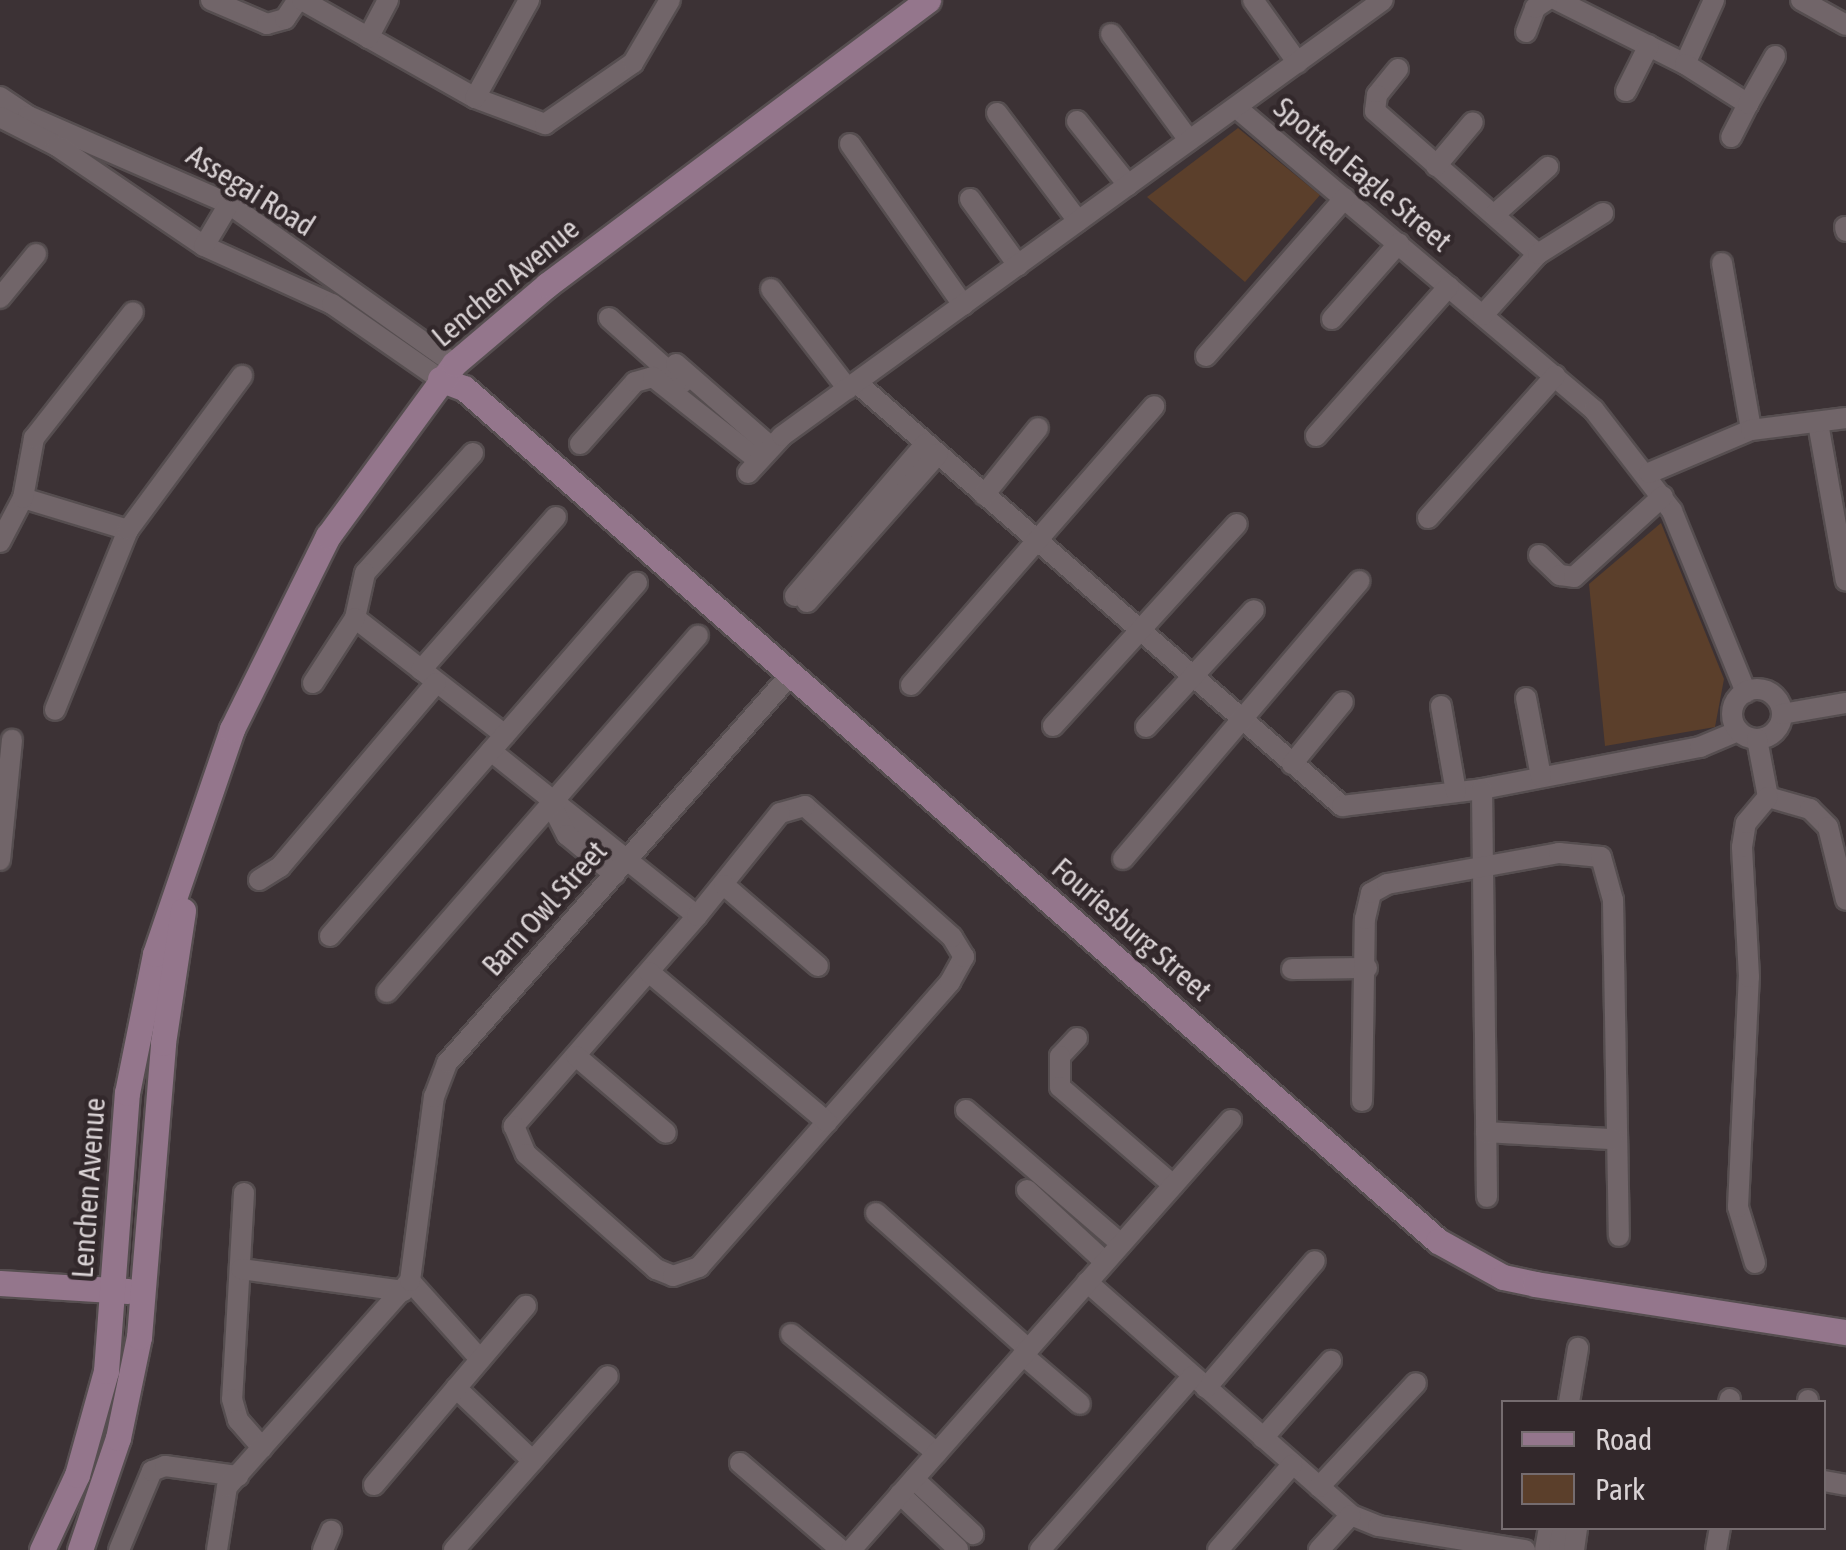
<!DOCTYPE html>
<html>
<head>
<meta charset="utf-8">
<style>
	body { margin:0 }
	#map { position:relative; width:1846px; height:1550px; overflow:hidden; background:#3c3235; font-family:"Asap Condensed",sans-serif }
	div>[style] { position:absolute }
	.green>* { inset:0; background:#5b3f2b }
	.roads { filter:drop-shadow(2px 0 #564e50) drop-shadow(-2px 0 #564e50) drop-shadow(0 2px #564e50) drop-shadow(0 -2px #564e50) }
	.street>* { height:20px; margin:-10px; padding:0 10px; transform-origin:10px; border-radius:10px; background:#716569 }
	.street>.ring { margin:-10px; padding:0; box-sizing:content-box; background:none; border:20px solid #716569; border-radius:50% }
	.secondary>* { height:25px; margin:-12.5px; padding:0 12.5px; transform-origin:12.5px; border-radius:12.5px; background:#94768c }
	span { translate:-50% -50%; white-space:nowrap; text-align:center; line-height:1.15; -webkit-text-stroke:9px #32282b; paint-order:stroke }
	.street-label { font-size:30px; color:#d9d2d4 }
	.legend { position:absolute; left:1501px; top:1400px; width:325px; height:130px; box-sizing:border-box; background:#32282b; border:2px solid #756c6f; margin:0; padding:12px 18px; list-style:none; font-size:30px; color:#d9d2d4 }
	.legend li { display:flex; align-items:center; gap:20px; height:50px }
	.legend b { width:50px; border:2px solid #756c6f }
</style>
</head>
<body>
<div id="map">
	<div class="green">
		<div style="clip-path:polygon(1238px 128px,1320px 195px,1245px 282px,1147px 197px)"></div>
		<div style="clip-path:polygon(1661px 523px,1724px 679px,1715px 727px,1605px 746px,1589px 584px)"></div>
	</div>
	<div class="roads">
		<div class="street">
			<div style="left:211px;top:0;width:61px;rotate:23.2deg"></div>
			<div style="left:267px;top:24px;width:19px;rotate:-16deg"></div>
			<div style="left:285px;top:19px;width:23px;rotate:-56deg"></div>
			<div style="left:302px;top:0;width:199px;rotate:29.5deg"></div>
			<div style="left:475px;top:98px;width:75px;rotate:20.4deg"></div>
			<div style="left:545px;top:124px;width:107px;rotate:-34.7deg"></div>
			<div style="left:633px;top:63px;width:73px;rotate:-59.6deg"></div>
			<div style="left:1253px;top:0;width:77px;rotate:54.5deg"></div>
			<div style="left:1557px;top:0;width:143px;rotate:26.6deg"></div>
			<div style="left:1685px;top:64px;width:70px;rotate:-65.6deg"></div>
			<div style="left:1801px;top:0;width:51px;rotate:29.1deg"></div>
			<div style="left:1526px;top:32px;width:26px;rotate:-69deg"></div>
			<div style="left:1535px;top:8px;width:14px;rotate:-34deg"></div>
			<div style="left:1111px;top:34px;width:132px;rotate:53.7deg"></div>
			<div style="left:368px;top:38px;width:43px;rotate:-62.2deg"></div>
			<div style="left:1685px;top:64px;width:75px;rotate:32.4deg"></div>
			<div style="left:1748px;top:104px;width:37px;rotate:117deg"></div>
			<div style="left:1398px;top:69px;width:33px;rotate:129deg"></div>
			<div style="left:1377px;top:95px;width:16px;rotate:97deg"></div>
			<div style="left:1375px;top:111px;width:217px;rotate:41.3deg"></div>
			<div style="left:1626px;top:91px;width:51px;rotate:-63.4deg"></div>
			<div style="left:0;top:97px;width:34px;rotate:34deg"></div>
			<div style="left:28px;top:116px;width:219px;rotate:23.6deg"></div>
			<div style="left:229px;top:204px;width:276px;rotate:35.4deg"></div>
			<div style="left:475px;top:98px;width:112px;rotate:-61.1deg"></div>
			<div style="left:1748px;top:104px;width:55px;rotate:-60.6deg"></div>
			<div style="left:1238px;top:109px;width:466px;rotate:40.2deg"></div>
			<div style="left:1594px;top:410px;width:128px;rotate:52.3deg"></div>
			<div style="left:1672px;top:511px;width:196px;rotate:67.8deg"></div>
			<div style="left:997px;top:113px;width:135px;rotate:53.1deg"></div>
			<div style="left:0;top:117px;width:64px;rotate:27deg"></div>
			<div style="left:57px;top:146px;width:178px;rotate:34.2deg"></div>
			<div style="left:204px;top:246px;width:141px;rotate:24.4deg"></div>
			<div style="left:332px;top:304px;width:131px;rotate:34.8deg"></div>
			<div style="left:1077px;top:121px;width:82px;rotate:51.4deg"></div>
			<div style="left:850px;top:144px;width:197px;rotate:54.9deg"></div>
			<div style="left:1436px;top:166px;width:57px;rotate:-49.9deg"></div>
			<div style="left:970px;top:199px;width:82px;rotate:54deg"></div>
			<div style="left:1495px;top:214px;width:71px;rotate:-41.6deg"></div>
			<div style="left:1845px;top:227px;width:4px;rotate:76deg"></div>
			<div style="left:204px;top:246px;width:49px;rotate:-59.2deg"></div>
			<div style="left:1722px;top:263px;width:169px;rotate:80.1deg"></div>
			<div style="left:771px;top:289px;width:126px;rotate:52.4deg"></div>
			<div style="left:0;top:298px;width:57px;rotate:-50.7deg"></div>
			<div style="left:1483px;top:315px;width:82px;rotate:-48deg"></div>
			<div style="left:1538px;top:254px;width:77px;rotate:-32.2deg"></div>
			<div style="left:609px;top:318px;width:98px;rotate:41.7deg"></div>
			<div style="left:1332px;top:319px;width:101px;rotate:-48.6deg"></div>
			<div style="left:1206px;top:356px;width:210px;rotate:-48.7deg"></div>
			<div style="left:676px;top:364px;width:125px;rotate:41.1deg"></div>
			<div style="left:857px;top:383px;width:644px;rotate:41.09deg"></div>
			<div style="left:1342px;top:806px;width:141px;rotate:-6.9deg"></div>
			<div style="left:1482px;top:789px;width:222px;rotate:-10.9deg"></div>
			<div style="left:1700px;top:747px;width:41px;rotate:-22.8deg"></div>
			<div style="left:1818px;top:423px;width:160px;rotate:80deg"></div>
			<div style="left:1316px;top:436px;width:200px;rotate:-48.4deg"></div>
			<div style="left:580px;top:444px;width:83px;rotate:-48.4deg"></div>
			<div style="left:635px;top:382px;width:19px;rotate:-16deg"></div>
			<div style="left:653px;top:377px;width:134px;rotate:38.3deg"></div>
			<div style="left:473px;top:453px;width:161px;rotate:132deg"></div>
			<div style="left:365px;top:573px;width:46px;rotate:102.5deg"></div>
			<div style="left:355px;top:618px;width:190px;rotate:38deg"></div>
			<div style="left:748px;top:473px;width:50px;rotate:-47.4deg"></div>
			<div style="left:782px;top:436px;width:742px;rotate:-35.96deg"></div>
			<div style="left:1649px;top:473px;width:111px;rotate:-22.9deg"></div>
			<div style="left:1751px;top:430px;width:96px;rotate:-7.2deg"></div>
			<div style="left:984px;top:495px;width:86px;rotate:-51.1deg"></div>
			<div style="left:23px;top:498px;width:110px;rotate:16.9deg"></div>
			<div style="left:128px;top:530px;width:194px;rotate:112.1deg"></div>
			<div style="left:1428px;top:518px;width:191px;rotate:-48.2deg"></div>
			<div style="left:128px;top:530px;width:192px;rotate:-53.5deg"></div>
			<div style="left:0;top:542px;width:50px;rotate:-62.4deg"></div>
			<div style="left:23px;top:498px;width:61px;rotate:-79.6deg"></div>
			<div style="left:34px;top:438px;width:160px;rotate:-51.8deg"></div>
			<div style="left:1539px;top:555px;width:29px;rotate:44deg"></div>
			<div style="left:1560px;top:575px;width:14px;rotate:8deg"></div>
			<div style="left:1574px;top:577px;width:120px;rotate:-42.3deg"></div>
			<div style="left:795px;top:596px;width:201px;rotate:-49.4deg"></div>
			<div style="left:807px;top:602px;width:198px;rotate:-48.5deg"></div>
			<div style="left:421px;top:670px;width:204px;rotate:-48.6deg"></div>
			<div style="left:313px;top:683px;width:77px;rotate:-57.1deg"></div>
			<div style="left:911px;top:685px;width:370px;rotate:-48.9deg"></div>
			<div class="ring" style="left:1732px;top:689px;width:30px;height:30px"></div>
			<div style="left:1526px;top:698px;width:80px;rotate:79.2deg"></div>
			<div style="left:1441px;top:706px;width:87px;rotate:80.1deg"></div>
			<div style="left:1782px;top:714px;width:65px;rotate:-9.8deg"></div>
			<div style="left:1053px;top:726px;width:273px;rotate:-47.7deg"></div>
			<div style="left:1146px;top:727px;width:159px;rotate:-47.3deg"></div>
			<div style="left:1757px;top:739px;width:59px;rotate:79.3deg"></div>
			<div style="left:1768px;top:797px;width:44px;rotate:15.9deg"></div>
			<div style="left:1810px;top:809px;width:25px;rotate:45deg"></div>
			<div style="left:1828px;top:827px;width:75px;rotate:76.1deg"></div>
			<div style="left:491px;top:751px;width:264px;rotate:38.7deg"></div>
			<div style="left:697px;top:916px;width:279px;rotate:131.1deg"></div>
			<div style="left:514px;top:1126px;width:30px;rotate:67deg"></div>
			<div style="left:526px;top:1154px;width:174px;rotate:41.5deg"></div>
			<div style="left:656px;top:1269px;width:18px;rotate:22deg"></div>
			<div style="left:673px;top:1276px;width:28px;rotate:-19deg"></div>
			<div style="left:699px;top:1267px;width:380px;rotate:-48.6deg"></div>
			<div style="left:950px;top:982px;width:29px;rotate:-61deg"></div>
			<div style="left:964px;top:957px;width:23px;rotate:-121deg"></div>
			<div style="left:952px;top:937px;width:197px;rotate:-138.3deg"></div>
			<div style="left:805px;top:806px;width:26px;rotate:164deg"></div>
			<div style="left:780px;top:813px;width:132px;rotate:128.9deg"></div>
			<div style="left:1292px;top:764px;width:80px;rotate:-50.6deg"></div>
			<div style="left:1482px;top:789px;width:408px;rotate:89.3deg"></div>
			<div style="left:551px;top:804px;width:35px;rotate:63deg"></div>
			<div style="left:567px;top:835px;width:62px;rotate:39.8deg"></div>
			<div style="left:1123px;top:859px;width:365px;rotate:-49.6deg"></div>
			<div style="left:0;top:860px;width:121px;rotate:-84.3deg"></div>
			<div style="left:259px;top:880px;width:25px;rotate:-32deg"></div>
			<div style="left:280px;top:867px;width:241px;rotate:-49.7deg"></div>
			<div style="left:724px;top:885px;width:124px;rotate:40.8deg"></div>
			<div style="left:330px;top:936px;width:468px;rotate:-49deg"></div>
			<div style="left:1292px;top:969px;width:75px;rotate:-0.8deg"></div>
			<div style="left:649px;top:972px;width:233px;rotate:40.1deg"></div>
			<div style="left:387px;top:992px;width:473px;rotate:-48.9deg"></div>
			<div style="left:1077px;top:1038px;width:25px;rotate:133deg"></div>
			<div style="left:1060px;top:1056px;width:31px;rotate:90deg"></div>
			<div style="left:1060px;top:1087px;width:150px;rotate:40.9deg"></div>
			<div style="left:576px;top:1056px;width:118px;rotate:40.5deg"></div>
			<div style="left:1362px;top:1101px;width:182px;rotate:-89.1deg"></div>
			<div style="left:1365px;top:919px;width:27px;rotate:-77deg"></div>
			<div style="left:1371px;top:893px;width:18px;rotate:-29deg"></div>
			<div style="left:1387px;top:884px;width:175px;rotate:-10.2deg"></div>
			<div style="left:1559px;top:853px;width:42px;rotate:5.4deg"></div>
			<div style="left:1601px;top:857px;width:45px;rotate:74.4deg"></div>
			<div style="left:1613px;top:900px;width:336px;rotate:89deg"></div>
			<div style="left:966px;top:1110px;width:205px;rotate:40.8deg"></div>
			<div style="left:1486px;top:1132px;width:127px;rotate:3.2deg"></div>
			<div style="left:1027px;top:1190px;width:106px;rotate:42.7deg"></div>
			<div style="left:244px;top:1193px;width:206px;rotate:93.3deg"></div>
			<div style="left:232px;top:1399px;width:22px;rotate:74deg"></div>
			<div style="left:238px;top:1420px;width:37px;rotate:49deg"></div>
			<div style="left:876px;top:1213px;width:204px;rotate:41.8deg"></div>
			<div style="left:1755px;top:1263px;width:59px;rotate:-106.9deg"></div>
			<div style="left:1738px;top:1207px;width:230px;rotate:-87.3deg"></div>
			<div style="left:1749px;top:977px;width:130px;rotate:-93.1deg"></div>
			<div style="left:1742px;top:847px;width:24px;rotate:-81deg"></div>
			<div style="left:1746px;top:823px;width:34px;rotate:-50deg"></div>
			<div style="left:241px;top:1269px;width:164px;rotate:7.7deg"></div>
			<div style="left:410px;top:1281px;width:105px;rotate:48.1deg"></div>
			<div style="left:1087px;top:1282px;width:352px;rotate:41.4deg"></div>
			<div style="left:1351px;top:1515px;width:29px;rotate:22deg"></div>
			<div style="left:1378px;top:1526px;width:149px;rotate:9.3deg"></div>
			<div style="left:791px;top:1334px;width:188px;rotate:39.2deg"></div>
			<div style="left:1023px;top:1355px;width:75px;rotate:40.7deg"></div>
			<div style="left:456px;top:1388px;width:106px;rotate:43.5deg"></div>
			<div style="left:1206px;top:1388px;width:167px;rotate:-49.4deg"></div>
			<div style="left:1569px;top:1402px;width:55px;rotate:-80.5deg"></div>
			<div style="left:1729px;top:1402px;width:3px;rotate:-72deg"></div>
			<div style="left:1808px;top:1402px;width:2px;rotate:-90deg"></div>
			<div style="left:1263px;top:1438px;width:103px;rotate:-48.6deg"></div>
			<div style="left:740px;top:1463px;width:133px;rotate:40.7deg"></div>
			<div style="left:914px;top:1479px;width:81px;rotate:43deg"></div>
			<div style="left:1824px;top:1481px;width:22px;rotate:10deg"></div>
			<div style="left:374px;top:1485px;width:235px;rotate:-49.7deg"></div>
			<div style="left:1319px;top:1487px;width:142px;rotate:-47deg"></div>
			<div style="left:900px;top:1494px;width:80px;rotate:43.5deg"></div>
			<div style="left:119px;top:1550px;width:86px;rotate:-67.3deg"></div>
			<div style="left:152px;top:1471px;width:14px;rotate:-21deg"></div>
			<div style="left:165px;top:1466px;width:74px;rotate:7.8deg"></div>
			<div style="left:217px;top:1550px;width:64px;rotate:-81deg"></div>
			<div style="left:227px;top:1487px;width:276px;rotate:-48.4deg"></div>
			<div style="left:410px;top:1281px;width:186px;rotate:-82.6deg"></div>
			<div style="left:434px;top:1097px;width:36px;rotate:-69deg"></div>
			<div style="left:447px;top:1063px;width:521px;rotate:-48.5deg"></div>
			<div style="left:323px;top:1550px;width:21px;rotate:-67deg"></div>
			<div style="left:454px;top:1550px;width:232px;rotate:-48.5deg"></div>
			<div style="left:851px;top:1550px;width:574px;rotate:-48.53deg"></div>
			<div style="left:1040px;top:1550px;width:232px;rotate:-48.7deg"></div>
			<div style="left:1218px;top:1550px;width:113px;rotate:-49deg"></div>
			<div style="left:1319px;top:1550px;width:47px;rotate:-47.6deg"></div>
			<div style="left:1545px;top:1550px;width:22px;rotate:-80deg"></div>
			<div style="left:1559px;top:1550px;width:22px;rotate:-80deg"></div>
			<div style="left:1574px;top:1550px;width:22px;rotate:-82deg"></div>
			<div style="left:1716px;top:1550px;width:22px;rotate:-80deg"></div>
		</div>
		<div class="secondary">
			<div style="left:440px;top:379px;width:26px;rotate:21deg"></div>
			<div style="left:464px;top:388px;width:1295px;rotate:41.21deg"></div>
			<div style="left:1438px;top:1241px;width:74px;rotate:29deg"></div>
			<div style="left:1503px;top:1277px;width:33px;rotate:12deg"></div>
			<div style="left:1535px;top:1284px;width:315px;rotate:8.8deg"></div>
			<div style="left:0;top:1283px;width:128px;rotate:3.6deg"></div>
			<div style="left:42px;top:1550px;width:83px;rotate:-65deg"></div>
			<div style="left:77px;top:1475px;width:108px;rotate:-74.4deg"></div>
			<div style="left:106px;top:1371px;width:279px;rotate:-85.7deg"></div>
			<div style="left:127px;top:1093px;width:142px;rotate:-78.6deg"></div>
			<div style="left:155px;top:954px;width:238px;rotate:-71.1deg"></div>
			<div style="left:232px;top:729px;width:216px;rotate:-63.6deg"></div>
			<div style="left:328px;top:536px;width:213px;rotate:-53.8deg"></div>
			<div style="left:454px;top:364px;width:122px;rotate:-40.3deg"></div>
			<div style="left:547px;top:285px;width:476px;rotate:-36.8deg"></div>
			<div style="left:80px;top:1550px;width:118px;rotate:-71.3deg"></div>
			<div style="left:118px;top:1438px;width:103px;rotate:-78.3deg"></div>
			<div style="left:139px;top:1337px;width:295px;rotate:-85.3deg"></div>
			<div style="left:163px;top:1043px;width:134px;rotate:-81.4deg"></div>
		</div>
	</div>
	<div class="street-label">
		<span style="left:1363px;top:174px;rotate:40deg">Spotted Eagle Street</span>
		<span style="left:251px;top:190px;rotate:32deg">Assegai Road</span>
		<span style="left:505px;top:282px;rotate:-40deg">Lenchen Avenue</span>
		<span style="left:544px;top:908px;rotate:-48deg">Barn Owl Street</span>
		<span style="left:1132px;top:929px;rotate:41deg">Fouriesburg Street</span>
		<span style="left:88px;top:1188px;rotate:-86deg">Lenchen Avenue</span>
	</div>
	<ul class="legend">
	<li><b style="height:12px;background:#94768c"></b>Road</li>
	<li><b style="height:28px;background:#5b3f2b"></b>Park</li>
	</ul>
</div>
</body>
</html>
